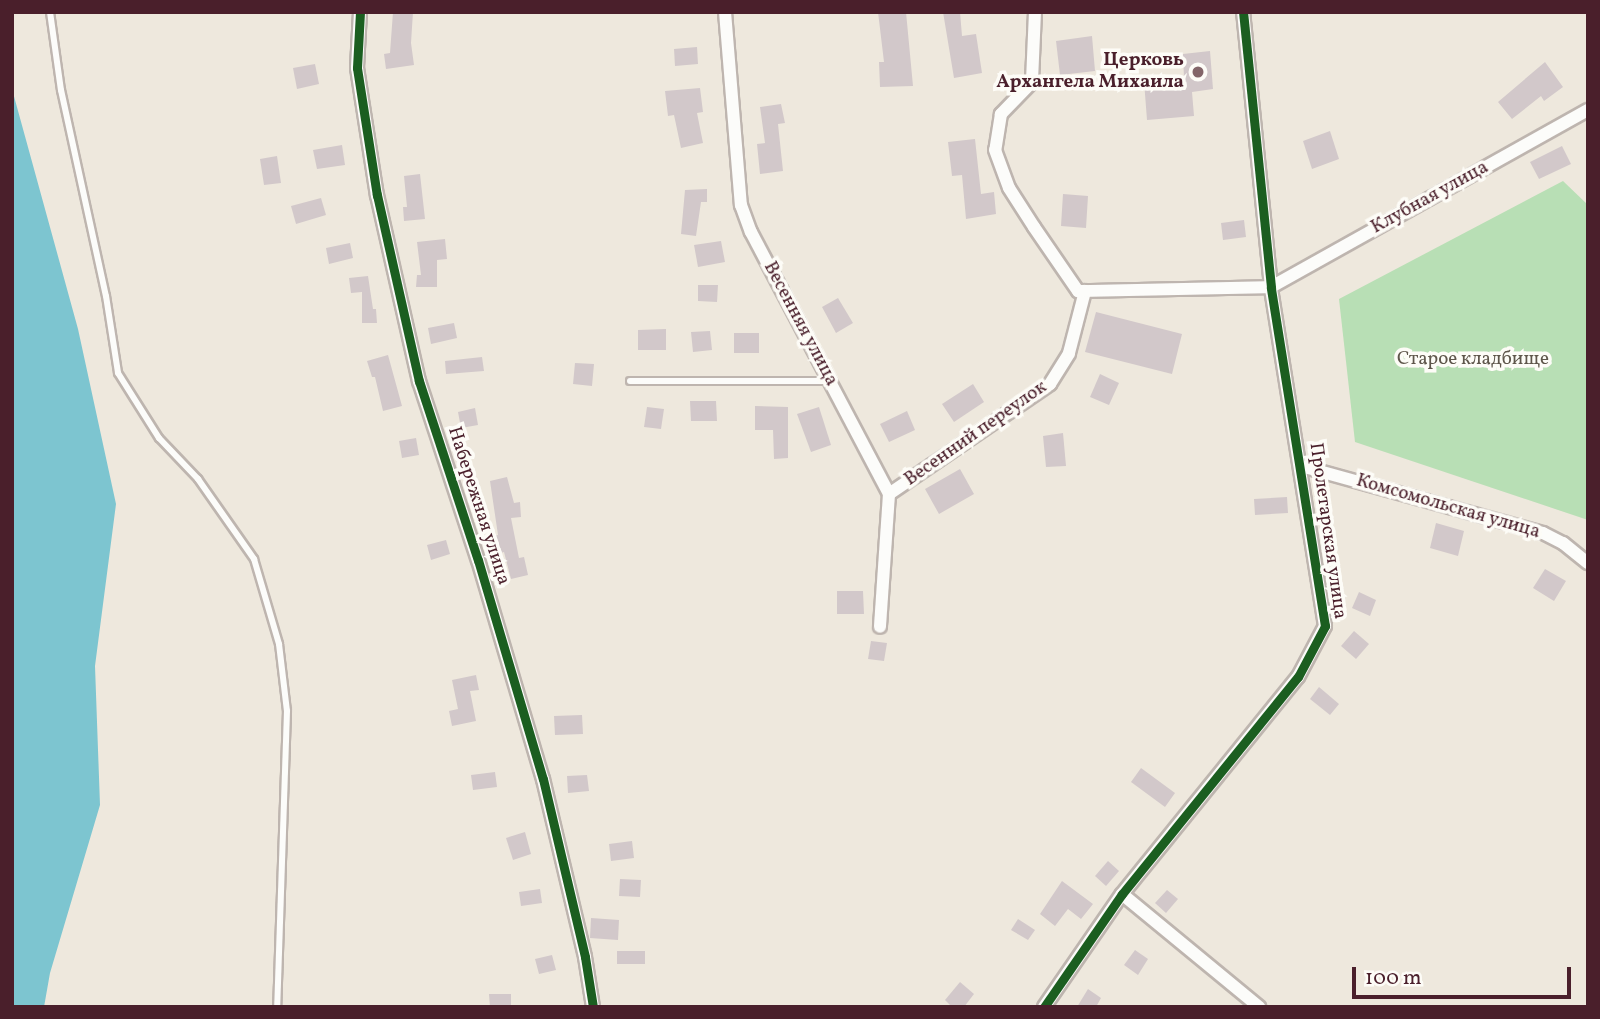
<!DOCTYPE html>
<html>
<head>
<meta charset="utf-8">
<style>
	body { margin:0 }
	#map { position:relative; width:1600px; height:1019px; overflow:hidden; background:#eee8dd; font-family:Vollkorn,serif }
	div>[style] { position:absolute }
	.green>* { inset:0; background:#b8dfb5 }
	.water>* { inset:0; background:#7dc5d0 }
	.building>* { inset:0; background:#d2c8ca }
	.roads { filter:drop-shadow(2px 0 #beb5af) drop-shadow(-2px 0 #beb5af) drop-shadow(0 2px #beb5af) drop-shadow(0 -2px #beb5af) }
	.lane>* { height:6px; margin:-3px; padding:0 3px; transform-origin:3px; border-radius:3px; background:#fcfcfa }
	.street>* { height:12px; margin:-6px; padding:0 6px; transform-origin:6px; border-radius:6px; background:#fcfcfa }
	.cycleway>* { height:9px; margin:-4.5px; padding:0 4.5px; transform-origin:4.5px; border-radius:4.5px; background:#1b5e20 }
	.dots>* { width:19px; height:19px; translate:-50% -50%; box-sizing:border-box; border:4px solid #fdfcf7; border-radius:50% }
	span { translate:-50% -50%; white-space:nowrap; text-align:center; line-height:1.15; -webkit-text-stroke:7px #fdfcf7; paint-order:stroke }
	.poi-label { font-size:19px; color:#4a1f2b; font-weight:700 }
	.right { translate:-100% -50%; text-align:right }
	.street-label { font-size:19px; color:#4a1f2b }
	.park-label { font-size:19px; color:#5e564b }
	.frame { position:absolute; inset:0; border:14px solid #4a1f2b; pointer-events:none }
	.scale { position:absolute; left:1352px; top:967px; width:219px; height:32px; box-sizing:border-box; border:4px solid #4a1f2b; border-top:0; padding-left:9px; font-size:21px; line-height:24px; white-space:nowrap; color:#4a1f2b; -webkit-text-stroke:5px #fdfcf7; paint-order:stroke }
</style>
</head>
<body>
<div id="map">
	<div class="green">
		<div style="clip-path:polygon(1563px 181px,1588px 205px,1588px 520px,1355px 442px,1339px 299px)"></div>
	</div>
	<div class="water">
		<div style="clip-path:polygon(12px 89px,78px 329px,116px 504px,95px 666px,100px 805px,50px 973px,44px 1007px,12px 1007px)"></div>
	</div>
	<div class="building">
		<div style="clip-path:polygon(393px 12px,413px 12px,411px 43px,414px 65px,386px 69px,384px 54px,390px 53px)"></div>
		<div style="clip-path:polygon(878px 12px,906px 12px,913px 86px,880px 87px,879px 62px,884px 62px)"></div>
		<div style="clip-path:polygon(943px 12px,960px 12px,962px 36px,976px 34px,982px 73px,954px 78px)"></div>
		<div style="clip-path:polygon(1092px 36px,1095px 71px,1060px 75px,1056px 41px)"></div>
		<div style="clip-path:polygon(697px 47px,698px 64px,675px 66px,674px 49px)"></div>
		<div style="clip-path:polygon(1210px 51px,1213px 89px,1192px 92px,1194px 116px,1147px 120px,1144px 81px,1184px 78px,1183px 54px)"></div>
		<div style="clip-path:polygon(1545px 62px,1563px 87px,1544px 101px,1541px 96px,1512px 119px,1498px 102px)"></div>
		<div style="clip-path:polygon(315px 64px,319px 84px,297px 89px,293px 68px)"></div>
		<div style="clip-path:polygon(700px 88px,703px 112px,697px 113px,703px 143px,681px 148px,674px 115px,668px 116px,665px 91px)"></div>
		<div style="clip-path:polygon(781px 104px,785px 123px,778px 124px,783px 171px,760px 174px,757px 144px,765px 143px,760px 107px)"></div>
		<div style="clip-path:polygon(1330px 131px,1339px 159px,1312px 169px,1303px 141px)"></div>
		<div style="clip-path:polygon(975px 139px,981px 194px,994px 192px,996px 214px,966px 219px,962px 175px,952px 176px,948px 142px)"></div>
		<div style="clip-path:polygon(342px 145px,345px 165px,317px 169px,313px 150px)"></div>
		<div style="clip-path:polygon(1562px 146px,1571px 164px,1539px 179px,1530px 162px)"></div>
		<div style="clip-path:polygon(277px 156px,281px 183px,264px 185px,260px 159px)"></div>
		<div style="clip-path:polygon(420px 174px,425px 219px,404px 221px,403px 207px,407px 207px,404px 176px)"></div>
		<div style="clip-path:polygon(707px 189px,707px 202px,701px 202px,696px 236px,681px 234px,685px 190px)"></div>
		<div style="clip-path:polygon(1063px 194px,1088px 196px,1086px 228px,1061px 226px)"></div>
		<div style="clip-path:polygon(321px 198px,326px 215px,296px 224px,291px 206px)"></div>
		<div style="clip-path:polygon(1244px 220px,1246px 237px,1223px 240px,1221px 223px)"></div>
		<div style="clip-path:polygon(445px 239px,447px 259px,437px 260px,437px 287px,416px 287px,417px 275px,421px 275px,417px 242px)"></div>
		<div style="clip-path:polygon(721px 241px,725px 262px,698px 267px,694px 245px)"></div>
		<div style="clip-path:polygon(350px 243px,353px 258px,329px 264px,326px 248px)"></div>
		<div style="clip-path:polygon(368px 276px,373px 309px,376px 309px,377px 323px,362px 323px,362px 292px,351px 293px,349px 278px)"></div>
		<div style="clip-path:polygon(698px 285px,718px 285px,717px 302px,698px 301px)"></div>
		<div style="clip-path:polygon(838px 298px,853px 323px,836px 333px,822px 307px)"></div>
		<div style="clip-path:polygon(1096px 312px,1182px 334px,1172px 374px,1085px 352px)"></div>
		<div style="clip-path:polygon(454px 323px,457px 338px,431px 344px,428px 328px)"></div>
		<div style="clip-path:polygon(666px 329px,666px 350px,638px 350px,638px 330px)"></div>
		<div style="clip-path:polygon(710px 331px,712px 350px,693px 352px,691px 332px)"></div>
		<div style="clip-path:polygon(734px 333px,759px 333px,759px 353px,734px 353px)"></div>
		<div style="clip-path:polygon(388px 355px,402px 406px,383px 411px,375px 377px,372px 377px,367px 361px)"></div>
		<div style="clip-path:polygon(482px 357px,484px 371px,446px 374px,445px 361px)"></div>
		<div style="clip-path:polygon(575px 363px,594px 364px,592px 386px,573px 384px)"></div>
		<div style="clip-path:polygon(1100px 374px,1119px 383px,1109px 405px,1090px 397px)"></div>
		<div style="clip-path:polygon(973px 384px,984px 402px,954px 422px,942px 404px)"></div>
		<div style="clip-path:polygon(690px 401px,716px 401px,717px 421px,691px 421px)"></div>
		<div style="clip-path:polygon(755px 406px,788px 407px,788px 458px,774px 459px,773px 430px,755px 430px)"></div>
		<div style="clip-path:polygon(647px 407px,664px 409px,661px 429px,644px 427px)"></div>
		<div style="clip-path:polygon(819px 407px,831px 445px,811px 452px,797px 414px)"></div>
		<div style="clip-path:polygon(475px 408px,478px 425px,461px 428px,458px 412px)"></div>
		<div style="clip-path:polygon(907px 411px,915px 430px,889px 442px,880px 424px)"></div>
		<div style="clip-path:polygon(1063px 433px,1066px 466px,1046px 467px,1043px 436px)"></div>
		<div style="clip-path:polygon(416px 438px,419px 455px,402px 458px,399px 441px)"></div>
		<div style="clip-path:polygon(960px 469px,974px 494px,939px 514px,925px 489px)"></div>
		<div style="clip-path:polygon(507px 477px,514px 503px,520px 502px,521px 517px,511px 518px,519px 558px,524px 557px,528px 575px,511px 579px,504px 552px,497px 554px,494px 536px,498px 535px,490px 481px)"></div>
		<div style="clip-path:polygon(1287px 497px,1288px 513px,1255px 515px,1254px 499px)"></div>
		<div style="clip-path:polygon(1436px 523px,1464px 531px,1458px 556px,1430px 548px)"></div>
		<div style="clip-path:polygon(446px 540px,450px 554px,431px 560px,427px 545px)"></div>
		<div style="clip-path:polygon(1545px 569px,1566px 581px,1554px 601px,1533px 588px)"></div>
		<div style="clip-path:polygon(837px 591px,863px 591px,864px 614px,837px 614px)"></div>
		<div style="clip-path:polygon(1359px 592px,1376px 600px,1370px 616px,1352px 608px)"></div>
		<div style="clip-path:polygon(1354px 631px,1369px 644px,1356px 659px,1341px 646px)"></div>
		<div style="clip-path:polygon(871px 641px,887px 643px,884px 661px,868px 659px)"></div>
		<div style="clip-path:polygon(476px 675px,479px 690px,470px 691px,476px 721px,452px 726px,449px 711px,458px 709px,452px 680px)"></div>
		<div style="clip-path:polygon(1319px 687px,1339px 704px,1330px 715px,1310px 699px)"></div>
		<div style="clip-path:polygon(582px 715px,583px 734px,555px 735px,554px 716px)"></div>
		<div style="clip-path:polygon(1141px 768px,1175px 793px,1165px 807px,1131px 782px)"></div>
		<div style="clip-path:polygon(495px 772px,497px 787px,473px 790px,471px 775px)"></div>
		<div style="clip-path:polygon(587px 775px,589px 791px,568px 793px,567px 776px)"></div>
		<div style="clip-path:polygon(525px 832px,531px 854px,513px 860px,506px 838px)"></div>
		<div style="clip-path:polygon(632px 841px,634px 858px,611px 861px,609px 844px)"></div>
		<div style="clip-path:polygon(1108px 861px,1119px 871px,1106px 886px,1095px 876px)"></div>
		<div style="clip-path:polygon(620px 879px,641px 880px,640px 897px,619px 896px)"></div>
		<div style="clip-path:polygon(1062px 881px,1093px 904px,1081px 919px,1068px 909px,1055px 926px,1040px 914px)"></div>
		<div style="clip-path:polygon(540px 889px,542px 903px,521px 906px,519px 892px)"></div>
		<div style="clip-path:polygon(1167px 890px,1178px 899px,1166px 913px,1155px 903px)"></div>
		<div style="clip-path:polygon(591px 918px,619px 920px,618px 940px,590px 938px)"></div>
		<div style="clip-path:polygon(1018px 919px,1035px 930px,1028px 940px,1011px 930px)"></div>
		<div style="clip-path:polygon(1135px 950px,1148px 959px,1138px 975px,1124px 965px)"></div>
		<div style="clip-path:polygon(617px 951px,645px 951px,645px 964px,617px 964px)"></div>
		<div style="clip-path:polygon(552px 955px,556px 970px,539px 974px,535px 959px)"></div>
		<div style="clip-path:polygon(960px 982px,974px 994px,964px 1007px,952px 1007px,945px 1000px)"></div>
		<div style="clip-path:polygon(1088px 989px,1101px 998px,1096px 1007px,1077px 1007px)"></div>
		<div style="clip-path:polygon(489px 994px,511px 994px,511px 1007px,490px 1007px)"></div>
	</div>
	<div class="roads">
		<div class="lane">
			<div style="left:50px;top:12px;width:79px;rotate:82deg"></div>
			<div style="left:61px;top:90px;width:211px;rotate:77.7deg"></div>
			<div style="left:106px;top:296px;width:78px;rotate:81.1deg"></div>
			<div style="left:118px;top:373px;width:77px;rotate:57.8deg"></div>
			<div style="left:159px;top:438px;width:57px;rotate:46.4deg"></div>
			<div style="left:198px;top:479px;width:98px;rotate:55deg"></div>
			<div style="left:254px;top:559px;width:89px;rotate:73.6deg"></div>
			<div style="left:279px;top:644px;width:67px;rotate:83.2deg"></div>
			<div style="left:287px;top:711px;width:296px;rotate:91.9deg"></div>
			<div style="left:630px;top:381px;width:198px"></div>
		</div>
		<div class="street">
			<div style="left:360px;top:12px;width:56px;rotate:93.1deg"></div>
			<div style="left:357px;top:68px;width:129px;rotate:81.1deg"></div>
			<div style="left:377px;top:195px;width:191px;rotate:77.3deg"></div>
			<div style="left:419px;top:381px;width:188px;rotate:71.8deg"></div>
			<div style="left:478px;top:560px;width:228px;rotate:73.5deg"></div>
			<div style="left:543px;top:779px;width:183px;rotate:76.7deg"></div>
			<div style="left:585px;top:957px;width:51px;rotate:80.9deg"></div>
			<div style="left:725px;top:12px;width:194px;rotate:85.3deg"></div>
			<div style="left:741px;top:205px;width:29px;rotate:70deg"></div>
			<div style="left:751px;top:232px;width:296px;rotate:62.2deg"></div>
			<div style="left:889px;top:494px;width:133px;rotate:93.9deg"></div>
			<div style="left:1035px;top:12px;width:70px;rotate:92.5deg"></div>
			<div style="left:1032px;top:82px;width:45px;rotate:134.1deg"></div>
			<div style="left:1001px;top:114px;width:36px;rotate:99deg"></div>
			<div style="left:995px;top:150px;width:40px;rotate:69.8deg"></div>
			<div style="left:1009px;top:188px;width:46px;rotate:57.3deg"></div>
			<div style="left:1034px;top:227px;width:78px;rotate:55.5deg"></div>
			<div style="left:1078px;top:291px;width:7px"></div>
			<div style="left:1301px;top:466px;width:251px;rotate:15.5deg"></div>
			<div style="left:1543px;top:533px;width:22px;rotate:27deg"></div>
			<div style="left:1563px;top:543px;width:32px;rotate:39deg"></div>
			<div style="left:889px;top:494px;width:195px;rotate:-34.3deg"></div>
			<div style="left:1050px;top:384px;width:36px;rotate:-58deg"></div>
			<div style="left:1069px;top:353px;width:64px;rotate:-75.5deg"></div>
			<div style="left:1085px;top:291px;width:186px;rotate:-1.2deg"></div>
			<div style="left:1271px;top:287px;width:363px;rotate:-29.2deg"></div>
			<div style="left:1122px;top:894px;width:178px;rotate:39.5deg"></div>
			<div style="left:1044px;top:1007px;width:137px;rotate:-55.4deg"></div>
			<div style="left:1122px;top:894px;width:279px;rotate:-51deg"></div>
			<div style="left:1298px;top:677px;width:58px;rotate:-62.1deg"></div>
			<div style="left:1325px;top:626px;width:343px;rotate:-99.1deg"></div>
			<div style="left:1271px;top:287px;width:276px;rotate:-95.8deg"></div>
		</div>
	</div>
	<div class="cycleway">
		<div style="left:360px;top:12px;width:56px;rotate:93.1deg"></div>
		<div style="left:357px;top:68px;width:129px;rotate:81.1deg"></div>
		<div style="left:377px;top:195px;width:191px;rotate:77.3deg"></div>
		<div style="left:419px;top:381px;width:188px;rotate:71.8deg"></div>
		<div style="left:478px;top:560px;width:228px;rotate:73.5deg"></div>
		<div style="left:543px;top:779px;width:183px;rotate:76.7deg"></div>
		<div style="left:585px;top:957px;width:51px;rotate:80.9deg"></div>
		<div style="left:1044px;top:1007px;width:137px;rotate:-55.4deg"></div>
		<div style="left:1122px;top:894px;width:279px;rotate:-51deg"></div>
		<div style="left:1298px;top:677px;width:58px;rotate:-62.1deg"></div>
		<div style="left:1325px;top:626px;width:343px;rotate:-99.1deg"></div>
		<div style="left:1271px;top:287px;width:276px;rotate:-95.8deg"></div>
	</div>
	<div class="dots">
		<div style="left:1198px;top:72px;background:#836569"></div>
	</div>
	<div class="poi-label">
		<span class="right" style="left:1184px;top:72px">Церковь<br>Архангела Михаила</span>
	</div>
	<div class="street-label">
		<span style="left:1430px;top:198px;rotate:-29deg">Клубная улица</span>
		<span style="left:800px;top:324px;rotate:62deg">Весенняя улица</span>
		<span style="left:976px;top:434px;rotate:-35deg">Весенний переулок</span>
		<span style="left:478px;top:506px;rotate:72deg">Набережная улица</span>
		<span style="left:1448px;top:507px;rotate:16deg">Комсомольская улица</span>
		<span style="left:1327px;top:531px;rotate:82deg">Пролетарская улица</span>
	</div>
	<div class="park-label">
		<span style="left:1473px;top:360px">Старое кладбище</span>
	</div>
	<div class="frame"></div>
	<div class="scale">100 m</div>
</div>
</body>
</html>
